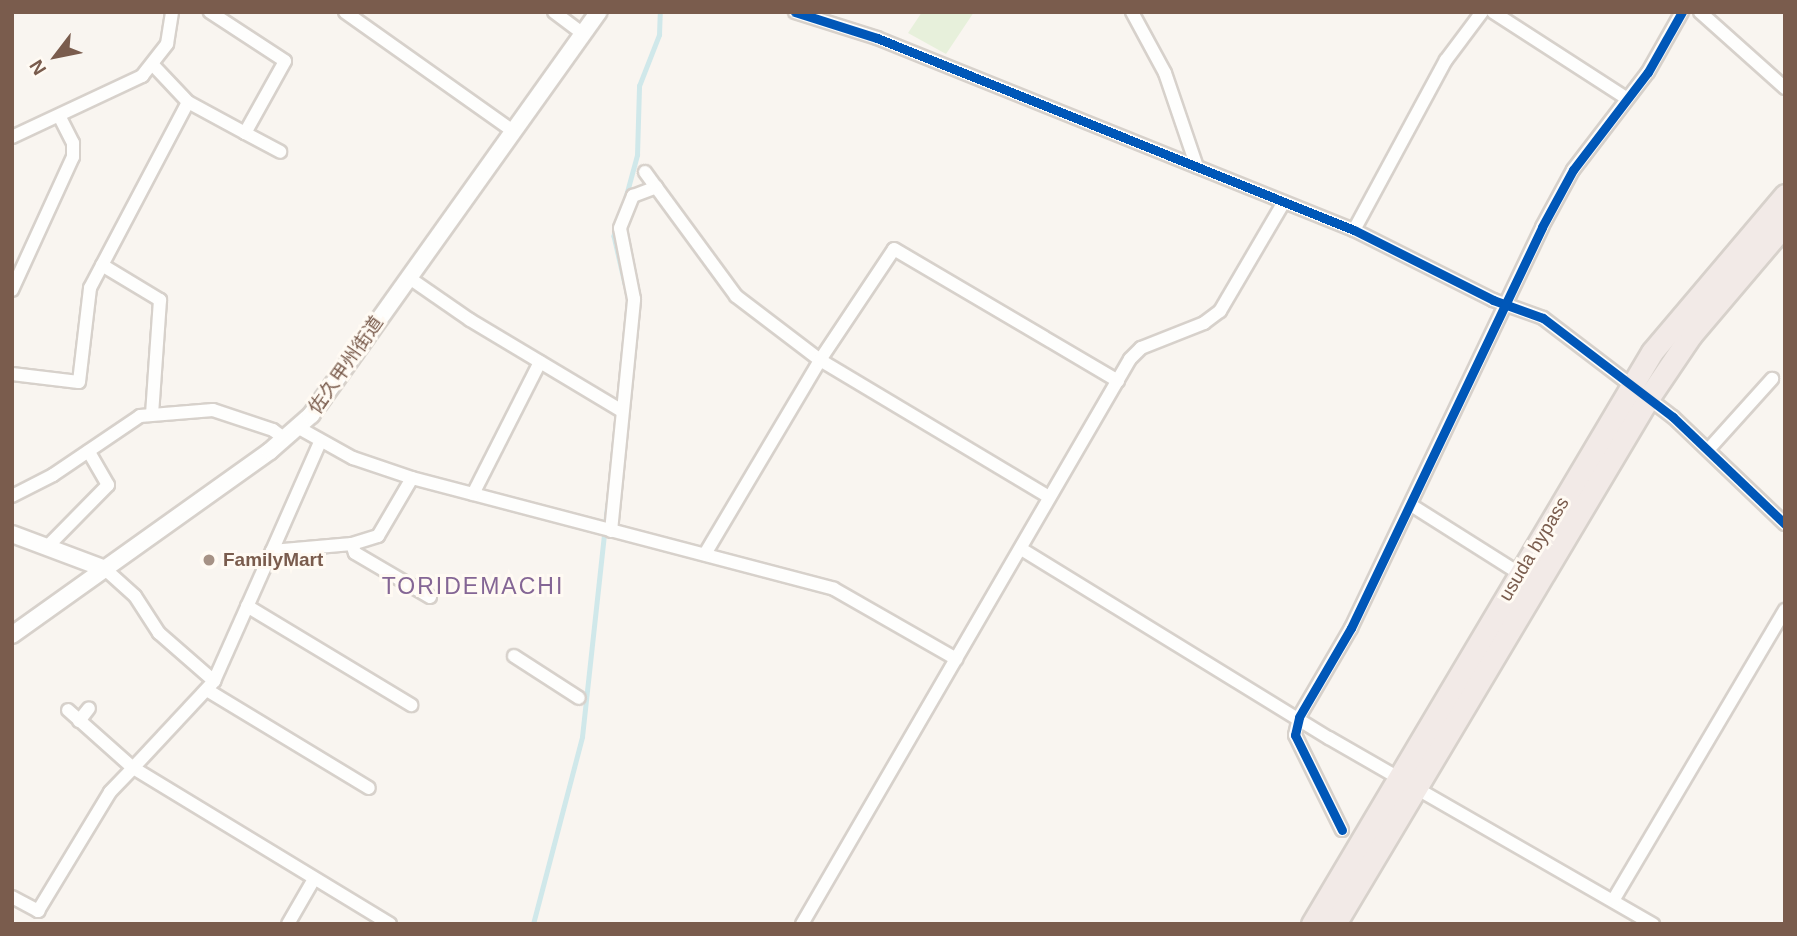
<!DOCTYPE html>
<html>
<head>
<meta charset="utf-8">
<style>
	body { margin:0 }
	#map { position:relative; width:1797px; height:936px; overflow:hidden; background:#f9f5f0; font-family:Helvetica,"Noto Sans JP",sans-serif }
	div>[style] { position:absolute }
	.green>* { inset:0; background:#e7f0db }
	.stream>* { height:4.5px; margin:-2.25px; padding:0 2.25px; transform-origin:2.25px; border-radius:2.25px; background:#d0e8ea }
	.roads { filter:drop-shadow(2px 0 #d7d1cb) drop-shadow(-2px 0 #d7d1cb) drop-shadow(0 2px #d7d1cb) drop-shadow(0 -2px #d7d1cb) }
	.street>* { height:12px; margin:-6px; padding:0 6px; transform-origin:6px; border-radius:6px; background:#fefefd }
	.secondary>* { height:16px; margin:-8px; padding:0 8px; transform-origin:8px; border-radius:8px; background:#fefefd }
	.highway>* { height:21px; margin:-10.5px; padding:0 10.5px; transform-origin:10.5px; border-radius:10.5px; background:#f2eae7 }
	.cycleway>* { height:9px; margin:-4.5px; padding:0 4.5px; transform-origin:4.5px; border-radius:4.5px; background:#0057b8 }
	.dots>* { width:19px; height:19px; translate:-50% -50%; box-sizing:border-box; border:4px solid #fffaf3; border-radius:50% }
	span { translate:-50% -50%; white-space:nowrap; text-align:center; line-height:1.15; -webkit-text-stroke:6px #fffaf3; paint-order:stroke }
	.street-label { font-size:19px; color:#7a5c4d }
	.poi-label { font-size:19px; color:#7a5c4d; font-weight:700 }
	.left { translate:0 -50%; text-align:left }
	.quarter-label { font-size:23px; color:#846695; letter-spacing:2px }
	.frame { position:absolute; inset:0; border:14px solid #7a5c4d; pointer-events:none }
	.north { position:absolute; left:21px; top:21px; width:70px; height:70px; -webkit-text-stroke:5px #fffaf3; paint-order:stroke; rotate:238deg; font-size:19px; font-weight:700; line-height:28px; text-align:center; color:#7a5c4d }
	.north::after { content:''; display:block; margin:auto; width:24px; height:32px; background:#7a5c4d; clip-path:polygon(50% 0,100% 100%,50% 72%,0 100%) }
</style>
</head>
<body>
<div id="map">
	<div class="green">
		<div style="clip-path:polygon(922px 12px,974px 12px,946px 54px,908px 33px)"></div>
	</div>
	<div class="stream">
		<div style="left:624px;top:203px;width:50px;rotate:-74.8deg"></div>
		<div style="left:637px;top:155px;width:69px;rotate:-88.3deg"></div>
		<div style="left:639px;top:86px;width:55px;rotate:-68.6deg"></div>
		<div style="left:659px;top:35px;width:23px;rotate:-88deg"></div>
		<div style="left:616px;top:228px;width:8px;rotate:104deg"></div>
		<div style="left:614px;top:236px;width:49px;rotate:77.1deg"></div>
		<div style="left:533px;top:924px;width:193px;rotate:-75.3deg"></div>
		<div style="left:582px;top:737px;width:233px;rotate:-83.8deg"></div>
	</div>
	<div class="roads">
		<div class="street">
			<div style="left:345px;top:12px;width:206px;rotate:35.3deg"></div>
			<div style="left:554px;top:12px;width:35px;rotate:37deg"></div>
			<div style="left:795px;top:12px;width:86px;rotate:17.6deg"></div>
			<div style="left:877px;top:38px;width:514px;rotate:21.93deg"></div>
			<div style="left:1354px;top:230px;width:156px;rotate:26.7deg"></div>
			<div style="left:1493px;top:300px;width:53px;rotate:19.8deg"></div>
			<div style="left:1543px;top:318px;width:163px;rotate:37.3deg"></div>
			<div style="left:1673px;top:417px;width:155px;rotate:43.7deg"></div>
			<div style="left:1132px;top:12px;width:69px;rotate:61.6deg"></div>
			<div style="left:1165px;top:73px;width:99px;rotate:71.2deg"></div>
			<div style="left:1493px;top:12px;width:158px;rotate:32.9deg"></div>
			<div style="left:1700px;top:12px;width:114px;rotate:41.8deg"></div>
			<div style="left:154px;top:66px;width:50px;rotate:46.6deg"></div>
			<div style="left:188px;top:102px;width:65px;rotate:28.5deg"></div>
			<div style="left:245px;top:133px;width:82px;rotate:-60.9deg"></div>
			<div style="left:285px;top:61px;width:90px;rotate:-146.8deg"></div>
			<div style="left:245px;top:133px;width:40px;rotate:28deg"></div>
			<div style="left:12px;top:137px;width:144px;rotate:-25.1deg"></div>
			<div style="left:142px;top:76px;width:41px;rotate:-52deg"></div>
			<div style="left:167px;top:44px;width:32px;rotate:-81deg"></div>
			<div style="left:645px;top:172px;width:19px;rotate:54deg"></div>
			<div style="left:1354px;top:230px;width:193px;rotate:-61.6deg"></div>
			<div style="left:1446px;top:60px;width:60px;rotate:-53.1deg"></div>
			<div style="left:102px;top:265px;width:68px;rotate:31.1deg"></div>
			<div style="left:160px;top:300px;width:114px;rotate:94deg"></div>
			<div style="left:408px;top:277px;width:75px;rotate:34.7deg"></div>
			<div style="left:470px;top:320px;width:177px;rotate:30.9deg"></div>
			<div style="left:12px;top:290px;width:146px;rotate:-65.4deg"></div>
			<div style="left:73px;top:157px;width:14px;rotate:-90deg"></div>
			<div style="left:73px;top:143px;width:30px;rotate:-117deg"></div>
			<div style="left:12px;top:374px;width:67px;rotate:6.8deg"></div>
			<div style="left:79px;top:382px;width:95px;rotate:-83.3deg"></div>
			<div style="left:90px;top:288px;width:210px;rotate:-62.2deg"></div>
			<div style="left:299px;top:428px;width:62px;rotate:29.1deg"></div>
			<div style="left:353px;top:458px;width:62px;rotate:18.7deg"></div>
			<div style="left:412px;top:478px;width:436px;rotate:14.7deg"></div>
			<div style="left:834px;top:589px;width:141px;rotate:29.8deg"></div>
			<div style="left:1708px;top:450px;width:96px;rotate:-48deg"></div>
			<div style="left:473px;top:494px;width:148px;rotate:-63.1deg"></div>
			<div style="left:12px;top:496px;width:46px;rotate:-27.1deg"></div>
			<div style="left:53px;top:475px;width:105px;rotate:-34.1deg"></div>
			<div style="left:140px;top:416px;width:73px;rotate:-4.7deg"></div>
			<div style="left:213px;top:410px;width:63px;rotate:18.4deg"></div>
			<div style="left:273px;top:430px;width:15px;rotate:37deg"></div>
			<div style="left:1411px;top:505px;width:129px;rotate:32.3deg"></div>
			<div style="left:611px;top:531px;width:233px;rotate:-84.3deg"></div>
			<div style="left:634px;top:299px;width:72px;rotate:-101.2deg"></div>
			<div style="left:620px;top:228px;width:35px;rotate:-68deg"></div>
			<div style="left:633px;top:196px;width:25px;rotate:-21deg"></div>
			<div style="left:656px;top:187px;width:135px;rotate:53.7deg"></div>
			<div style="left:736px;top:296px;width:106px;rotate:37.3deg"></div>
			<div style="left:820px;top:360px;width:267px;rotate:30.9deg"></div>
			<div style="left:352px;top:544px;width:9px;rotate:72deg"></div>
			<div style="left:355px;top:553px;width:87px;rotate:30.4deg"></div>
			<div style="left:47px;top:547px;width:87px;rotate:-45.5deg"></div>
			<div style="left:108px;top:485px;width:39px;rotate:-120deg"></div>
			<div style="left:1023px;top:550px;width:359px;rotate:31.6deg"></div>
			<div style="left:1329px;top:738px;width:374px;rotate:29.9deg"></div>
			<div style="left:272px;top:551px;width:119px;rotate:-66.2deg"></div>
			<div style="left:705px;top:554px;width:226px;rotate:-59.3deg"></div>
			<div style="left:820px;top:360px;width:133px;rotate:-56.3deg"></div>
			<div style="left:894px;top:249px;width:260px;rotate:30.5deg"></div>
			<div style="left:105px;top:569px;width:40px;rotate:42deg"></div>
			<div style="left:135px;top:596px;width:44px;rotate:57deg"></div>
			<div style="left:159px;top:633px;width:73px;rotate:41.1deg"></div>
			<div style="left:247px;top:606px;width:192px;rotate:31.1deg"></div>
			<div style="left:514px;top:656px;width:77px;rotate:32.9deg"></div>
			<div style="left:207px;top:690px;width:189px;rotate:31.2deg"></div>
			<div style="left:79px;top:721px;width:16px;rotate:-52deg"></div>
			<div style="left:1342px;top:830px;width:106px;rotate:-116.3deg"></div>
			<div style="left:1295px;top:735px;width:18px;rotate:-77deg"></div>
			<div style="left:1299px;top:717px;width:103px;rotate:-59.7deg"></div>
			<div style="left:1351px;top:628px;width:444px;rotate:-64.5deg"></div>
			<div style="left:1542px;top:227px;width:65px;rotate:-61.5deg"></div>
			<div style="left:1573px;top:170px;width:123px;rotate:-52.6deg"></div>
			<div style="left:1648px;top:72px;width:69px;rotate:-60.5deg"></div>
			<div style="left:12px;top:897px;width:30px;rotate:28deg"></div>
			<div style="left:38px;top:911px;width:139px;rotate:-58.8deg"></div>
			<div style="left:110px;top:792px;width:33px;rotate:-46deg"></div>
			<div style="left:133px;top:768px;width:87px;rotate:-138.3deg"></div>
			<div style="left:1614px;top:899px;width:336px;rotate:-59.4deg"></div>
			<div style="left:288px;top:924px;width:52px;rotate:-60deg"></div>
			<div style="left:390px;top:924px;width:301px;rotate:-148.7deg"></div>
			<div style="left:133px;top:768px;width:119px;rotate:-47deg"></div>
			<div style="left:214px;top:681px;width:142px;rotate:-66deg"></div>
			<div style="left:272px;top:551px;width:80px;rotate:-5deg"></div>
			<div style="left:352px;top:544px;width:27px;rotate:-17deg"></div>
			<div style="left:378px;top:536px;width:67px;rotate:-59.6deg"></div>
			<div style="left:802px;top:924px;width:653px;rotate:-59.86deg"></div>
			<div style="left:1130px;top:359px;width:16px;rotate:-45deg"></div>
			<div style="left:1141px;top:348px;width:68px;rotate:-21.6deg"></div>
			<div style="left:1204px;top:323px;width:20px;rotate:-37deg"></div>
			<div style="left:1220px;top:311px;width:126px;rotate:-59.6deg"></div>
		</div>
		<div class="secondary">
			<div style="left:12px;top:534px;width:99px;rotate:20.6deg"></div>
			<div style="left:12px;top:635px;width:317px;rotate:-35.5deg"></div>
			<div style="left:270px;top:451px;width:55px;rotate:-41.3deg"></div>
			<div style="left:311px;top:415px;width:495px;rotate:-54.5deg"></div>
		</div>
		<div class="highway">
			<div style="left:1312px;top:924px;width:665px;rotate:-59.27deg"></div>
			<div style="left:1652px;top:352px;width:206px;rotate:-49.7deg"></div>
			<div style="left:1335px;top:924px;width:613px;rotate:-59.21deg"></div>
			<div style="left:1649px;top:397px;width:75px;rotate:-55.9deg"></div>
			<div style="left:1691px;top:335px;width:145px;rotate:-49.7deg"></div>
		</div>
	</div>
	<div class="cycleway">
		<div style="left:795px;top:12px;width:86px;rotate:17.6deg"></div>
		<div style="left:877px;top:38px;width:514px;rotate:21.93deg"></div>
		<div style="left:1354px;top:230px;width:156px;rotate:26.7deg"></div>
		<div style="left:1493px;top:300px;width:53px;rotate:19.8deg"></div>
		<div style="left:1543px;top:318px;width:163px;rotate:37.3deg"></div>
		<div style="left:1673px;top:417px;width:155px;rotate:43.7deg"></div>
		<div style="left:1342px;top:830px;width:106px;rotate:-116.3deg"></div>
		<div style="left:1295px;top:735px;width:18px;rotate:-77deg"></div>
		<div style="left:1299px;top:717px;width:103px;rotate:-59.7deg"></div>
		<div style="left:1351px;top:628px;width:444px;rotate:-64.5deg"></div>
		<div style="left:1542px;top:227px;width:65px;rotate:-61.5deg"></div>
		<div style="left:1573px;top:170px;width:123px;rotate:-52.6deg"></div>
		<div style="left:1648px;top:72px;width:69px;rotate:-60.5deg"></div>
	</div>
	<div class="dots">
		<div style="left:209px;top:560px;background:#a69286"></div>
	</div>
	<div class="street-label">
		<span style="left:346px;top:365px;rotate:-55deg">佐久甲州街道</span>
		<span style="left:1534px;top:549px;rotate:-59deg">usuda bypass</span>
	</div>
	<div class="poi-label">
		<span class="left" style="left:223px;top:560px">FamilyMart</span>
	</div>
	<div class="quarter-label">
		<span style="left:473px;top:586px">TORIDEMACHI</span>
	</div>
	<div class="frame"></div>
	<div class="north">N</div>
</div>
</body>
</html>
